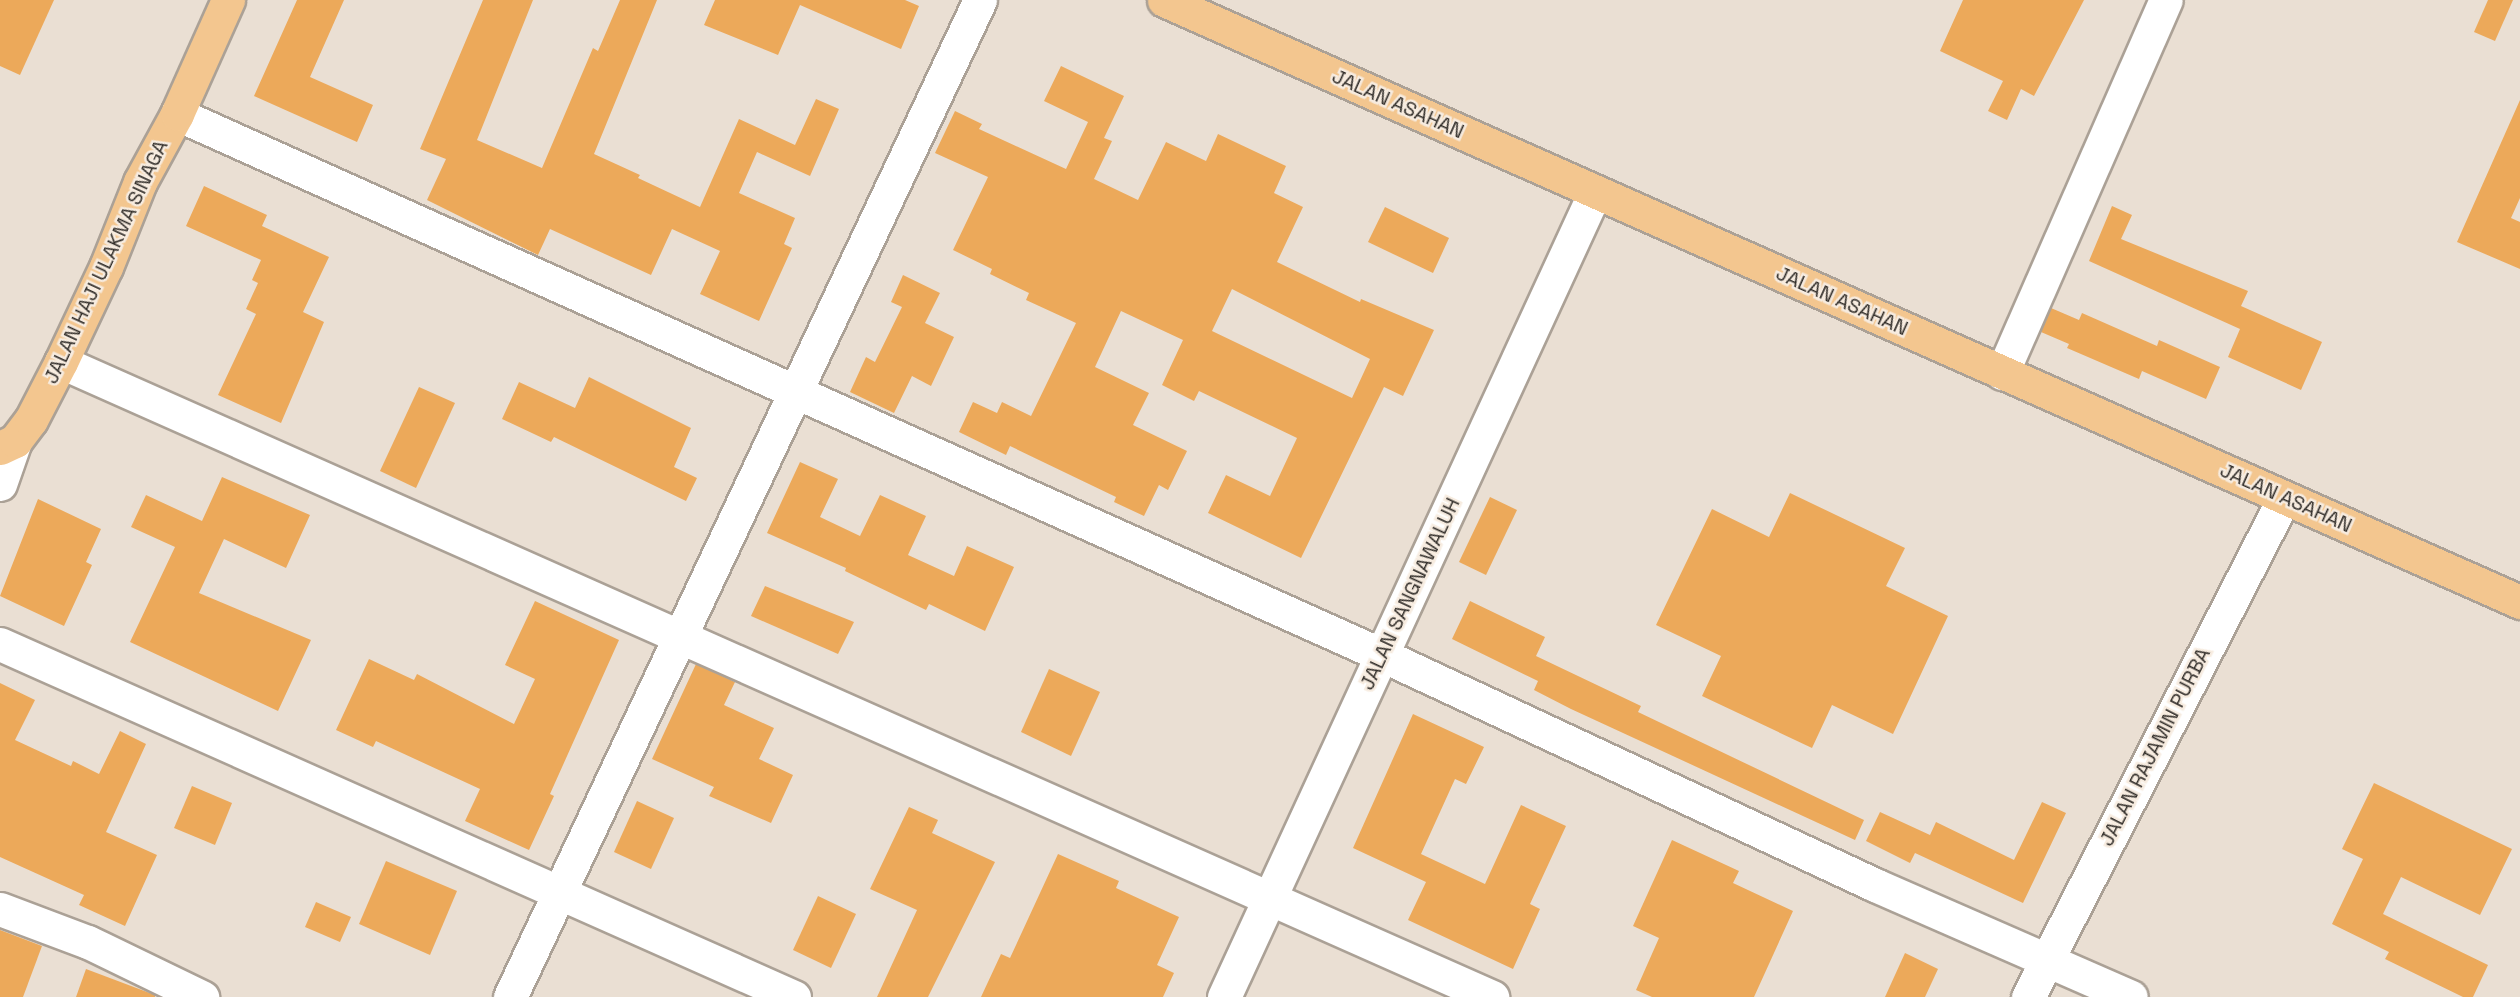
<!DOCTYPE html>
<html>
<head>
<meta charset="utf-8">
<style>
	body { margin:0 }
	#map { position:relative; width:2520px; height:997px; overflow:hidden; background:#eadfd3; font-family:"Space Grotesk",sans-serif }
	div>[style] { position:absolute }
	.building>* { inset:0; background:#eca95a }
	.roads { filter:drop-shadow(2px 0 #aba196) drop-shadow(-2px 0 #aba196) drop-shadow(0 2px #aba196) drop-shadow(0 -2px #aba196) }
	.minor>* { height:33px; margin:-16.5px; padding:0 16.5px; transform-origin:16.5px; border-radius:16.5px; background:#fff }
	.major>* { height:33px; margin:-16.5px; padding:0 16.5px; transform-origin:16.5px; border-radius:16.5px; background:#f3c68f }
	span { translate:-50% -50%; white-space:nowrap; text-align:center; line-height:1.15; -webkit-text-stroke:5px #f7ece0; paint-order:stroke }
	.street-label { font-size:20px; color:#312d29 }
</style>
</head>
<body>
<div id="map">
	<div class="building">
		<div style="clip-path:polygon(0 0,54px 0,20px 75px,0 66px)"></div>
		<div style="clip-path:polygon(297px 0,344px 0,310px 77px,373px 105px,357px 142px,254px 96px)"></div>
		<div style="clip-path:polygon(483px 0,533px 0,477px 140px,542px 168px,593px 48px,598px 51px,620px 0,657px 0,594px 154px,640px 175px,638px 178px,700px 207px,739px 119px,795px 145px,816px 99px,839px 109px,810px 176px,757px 152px,739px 193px,795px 218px,784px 244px,792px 248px,759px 321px,700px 294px,720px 251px,672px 229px,651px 275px,550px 229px,538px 255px,427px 200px,446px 159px,420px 149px)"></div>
		<div style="clip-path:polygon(715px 0,905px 0,919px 6px,901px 49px,800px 5px,778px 55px,704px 25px)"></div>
		<div style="clip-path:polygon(1963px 0,2084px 0,2034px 96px,2021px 89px,2007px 120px,1988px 111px,2003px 81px,1940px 51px)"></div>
		<div style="clip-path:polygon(2488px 0,2513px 0,2495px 41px,2474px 32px)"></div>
		<div style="clip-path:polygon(evenodd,1061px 66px,1124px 96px,1104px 138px,1112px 141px,1094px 179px,1138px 200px,1166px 142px,1206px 161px,1218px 134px,1286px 166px,1274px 193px,1303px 207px,1277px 262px,1360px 302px,1361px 299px,1434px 330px,1403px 396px,1384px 387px,1301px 558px,1208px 513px,1226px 475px,1270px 496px,1297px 438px,1199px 391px,1194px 401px,1162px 385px,1183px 340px,1121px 311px,1095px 367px,1149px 393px,1133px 425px,1187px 451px,1168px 490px,1159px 485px,1144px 516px,1114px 502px,1116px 497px,1010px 446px,1006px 455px,959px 432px,973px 402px,997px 413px,1002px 402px,1031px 416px,1076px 323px,1026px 300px,1029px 293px,990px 274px,992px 269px,953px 250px,988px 177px,935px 153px,955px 111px,982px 124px,979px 129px,1066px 169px,1088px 122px,1044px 101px,1061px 66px,1232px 289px,1370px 359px,1352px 398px,1212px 331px,1232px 289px)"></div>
		<div style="clip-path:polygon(2520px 100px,2520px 198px,2511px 218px,2520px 222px,2520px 269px,2457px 242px)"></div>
		<div style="clip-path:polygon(204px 186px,267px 215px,262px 226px,329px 257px,303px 312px,324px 322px,281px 423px,218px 395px,256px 314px,246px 309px,258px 283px,252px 280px,261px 260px,186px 226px)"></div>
		<div style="clip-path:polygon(2112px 206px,2132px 215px,2121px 239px,2248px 291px,2241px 306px,2322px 342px,2301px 390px,2228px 357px,2240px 329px,2089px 261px)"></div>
		<div style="clip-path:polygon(1385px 207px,1449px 238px,1433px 273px,1368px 242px)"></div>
		<div style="clip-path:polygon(903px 275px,940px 293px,925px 323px,954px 337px,931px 386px,912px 376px,894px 413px,850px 392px,866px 357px,875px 362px,902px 307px,891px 302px)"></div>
		<div style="clip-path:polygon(2051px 308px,2079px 320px,2082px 313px,2157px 346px,2159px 340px,2220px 367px,2206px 399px,2142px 371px,2139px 379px,2067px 348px,2069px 344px,2041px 332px)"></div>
		<div style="clip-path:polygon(589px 377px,691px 428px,674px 467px,697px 478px,686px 501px,554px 437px,551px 442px,502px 419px,519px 382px,575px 408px)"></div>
		<div style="clip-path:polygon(419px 387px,455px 403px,416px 488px,380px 471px)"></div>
		<div style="clip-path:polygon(800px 462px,838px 479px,820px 517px,860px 536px,880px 495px,926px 516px,908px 555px,954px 576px,967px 546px,1014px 567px,985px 631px,929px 604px,926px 610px,845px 571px,846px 568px,767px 533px)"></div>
		<div style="clip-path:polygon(222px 477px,310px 515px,286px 568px,224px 539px,199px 593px,311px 640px,278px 711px,130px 642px,175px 547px,131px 527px,146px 495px,202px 521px)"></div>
		<div style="clip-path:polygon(1790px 493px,1905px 548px,1886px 586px,1948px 616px,1893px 734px,1832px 705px,1812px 748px,1702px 696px,1721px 656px,1656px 625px,1712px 509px,1769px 537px)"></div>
		<div style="clip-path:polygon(1490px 497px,1517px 510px,1486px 575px,1459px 562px)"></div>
		<div style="clip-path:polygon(38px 499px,101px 529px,86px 562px,92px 565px,64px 626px,0 596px)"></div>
		<div style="clip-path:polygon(765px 586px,854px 622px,838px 654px,751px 616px)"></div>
		<div style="clip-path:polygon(535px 601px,619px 640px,550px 794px,554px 796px,529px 850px,465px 821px,480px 789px,376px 741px,373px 747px,336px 730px,369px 659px,414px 680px,417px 674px,514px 724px,535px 679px,505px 665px)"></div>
		<div style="clip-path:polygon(1470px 601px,1545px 637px,1536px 656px,1641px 706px,1638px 712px,1864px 820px,1855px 840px,1571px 709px,1534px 690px,1538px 681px,1452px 639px)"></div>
		<div style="clip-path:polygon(696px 664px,735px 682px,724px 705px,774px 728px,759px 759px,793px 775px,771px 823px,709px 796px,714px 787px,652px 759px)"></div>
		<div style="clip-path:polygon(1049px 669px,1100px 692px,1071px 756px,1021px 732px)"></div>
		<div style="clip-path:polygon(0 683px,35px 700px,15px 740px,71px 766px,73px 761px,99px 774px,120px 731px,146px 744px,106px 832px,157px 855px,125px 926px,79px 905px,84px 895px,0 857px)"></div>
		<div style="clip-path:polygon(1413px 714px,1484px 747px,1466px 784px,1455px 779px,1421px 854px,1485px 884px,1521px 805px,1566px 826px,1530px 904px,1540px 909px,1513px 969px,1408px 920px,1426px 882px,1353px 848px)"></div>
		<div style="clip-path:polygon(2374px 783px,2512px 849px,2480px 915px,2401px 877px,2383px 914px,2488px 965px,2473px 997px,2463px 997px,2385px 959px,2389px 952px,2332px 924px,2363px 859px,2342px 849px)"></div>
		<div style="clip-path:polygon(192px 786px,232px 803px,215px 845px,174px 828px)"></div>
		<div style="clip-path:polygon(637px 801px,674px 818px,651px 869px,614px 852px)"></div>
		<div style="clip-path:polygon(2042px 802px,2066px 813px,2023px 903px,1915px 853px,1910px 863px,1866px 841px,1880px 812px,1930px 835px,1936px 822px,2014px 860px)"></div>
		<div style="clip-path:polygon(909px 807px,938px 820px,932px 833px,995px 862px,928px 997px,877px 997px,917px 910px,870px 889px)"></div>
		<div style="clip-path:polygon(1672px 840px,1739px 871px,1733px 883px,1793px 911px,1754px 997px,1652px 997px,1636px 990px,1659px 938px,1633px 926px)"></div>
		<div style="clip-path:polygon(1058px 854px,1119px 881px,1116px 888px,1179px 917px,1157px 965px,1174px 973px,1163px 997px,981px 997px,1001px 954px,1010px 958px)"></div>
		<div style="clip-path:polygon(386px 861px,457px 891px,430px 955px,359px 924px)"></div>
		<div style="clip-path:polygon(818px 896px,856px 914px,831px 968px,793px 950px)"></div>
		<div style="clip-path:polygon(316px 902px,351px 917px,340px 942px,305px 927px)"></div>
		<div style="clip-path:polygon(0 930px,42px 946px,23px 997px,0 997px)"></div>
		<div style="clip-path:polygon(1905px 953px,1938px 969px,1925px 997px,1885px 997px)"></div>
		<div style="clip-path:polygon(86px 969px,155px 995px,155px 997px,76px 997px)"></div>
	</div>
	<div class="roads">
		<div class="minor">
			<div style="left:177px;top:114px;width:1321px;rotate:24.18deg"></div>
			<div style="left:1382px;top:655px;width:544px;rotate:25.01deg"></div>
			<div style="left:1875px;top:885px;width:279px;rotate:23.6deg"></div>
			<div style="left:61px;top:362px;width:1566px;rotate:23.93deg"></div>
			<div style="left:2002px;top:373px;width:407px;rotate:-66.3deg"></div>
			<div style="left:0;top:484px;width:46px;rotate:-70.8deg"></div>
			<div style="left:0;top:644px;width:869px;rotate:23.97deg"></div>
			<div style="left:0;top:909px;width:94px;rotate:20.6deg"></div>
			<div style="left:88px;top:942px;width:127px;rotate:25.8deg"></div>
			<div style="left:510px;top:997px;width:1102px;rotate:-64.76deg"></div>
			<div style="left:1224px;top:997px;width:886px;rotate:-65.26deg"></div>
			<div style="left:2028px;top:997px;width:561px;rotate:-62.84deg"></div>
		</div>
		<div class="major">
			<div style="left:1164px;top:0;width:1484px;rotate:23.94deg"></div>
			<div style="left:0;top:448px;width:17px;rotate:-25deg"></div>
			<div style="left:15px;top:441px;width:26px;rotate:-53deg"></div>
			<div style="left:31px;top:420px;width:65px;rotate:-62.7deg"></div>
			<div style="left:61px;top:362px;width:105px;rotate:-64.7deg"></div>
			<div style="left:106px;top:267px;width:92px;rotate:-68.2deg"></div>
			<div style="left:140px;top:182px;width:77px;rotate:-61.4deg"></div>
			<div style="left:177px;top:114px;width:125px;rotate:-65.9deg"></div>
		</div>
	</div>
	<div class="street-label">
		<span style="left:1398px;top:104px;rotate:24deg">JALAN ASAHAN</span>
		<span style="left:106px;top:262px;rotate:-65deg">JALAN HAJI ULAKMA SINAGA</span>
		<span style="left:1842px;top:301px;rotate:24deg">JALAN ASAHAN</span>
		<span style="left:2286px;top:498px;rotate:24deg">JALAN ASAHAN</span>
		<span style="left:1410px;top:594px;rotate:-65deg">JALAN SANGNAWALUH</span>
		<span style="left:2155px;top:747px;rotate:-63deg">JALAN RAJAMIN PURBA</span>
	</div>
</div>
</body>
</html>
